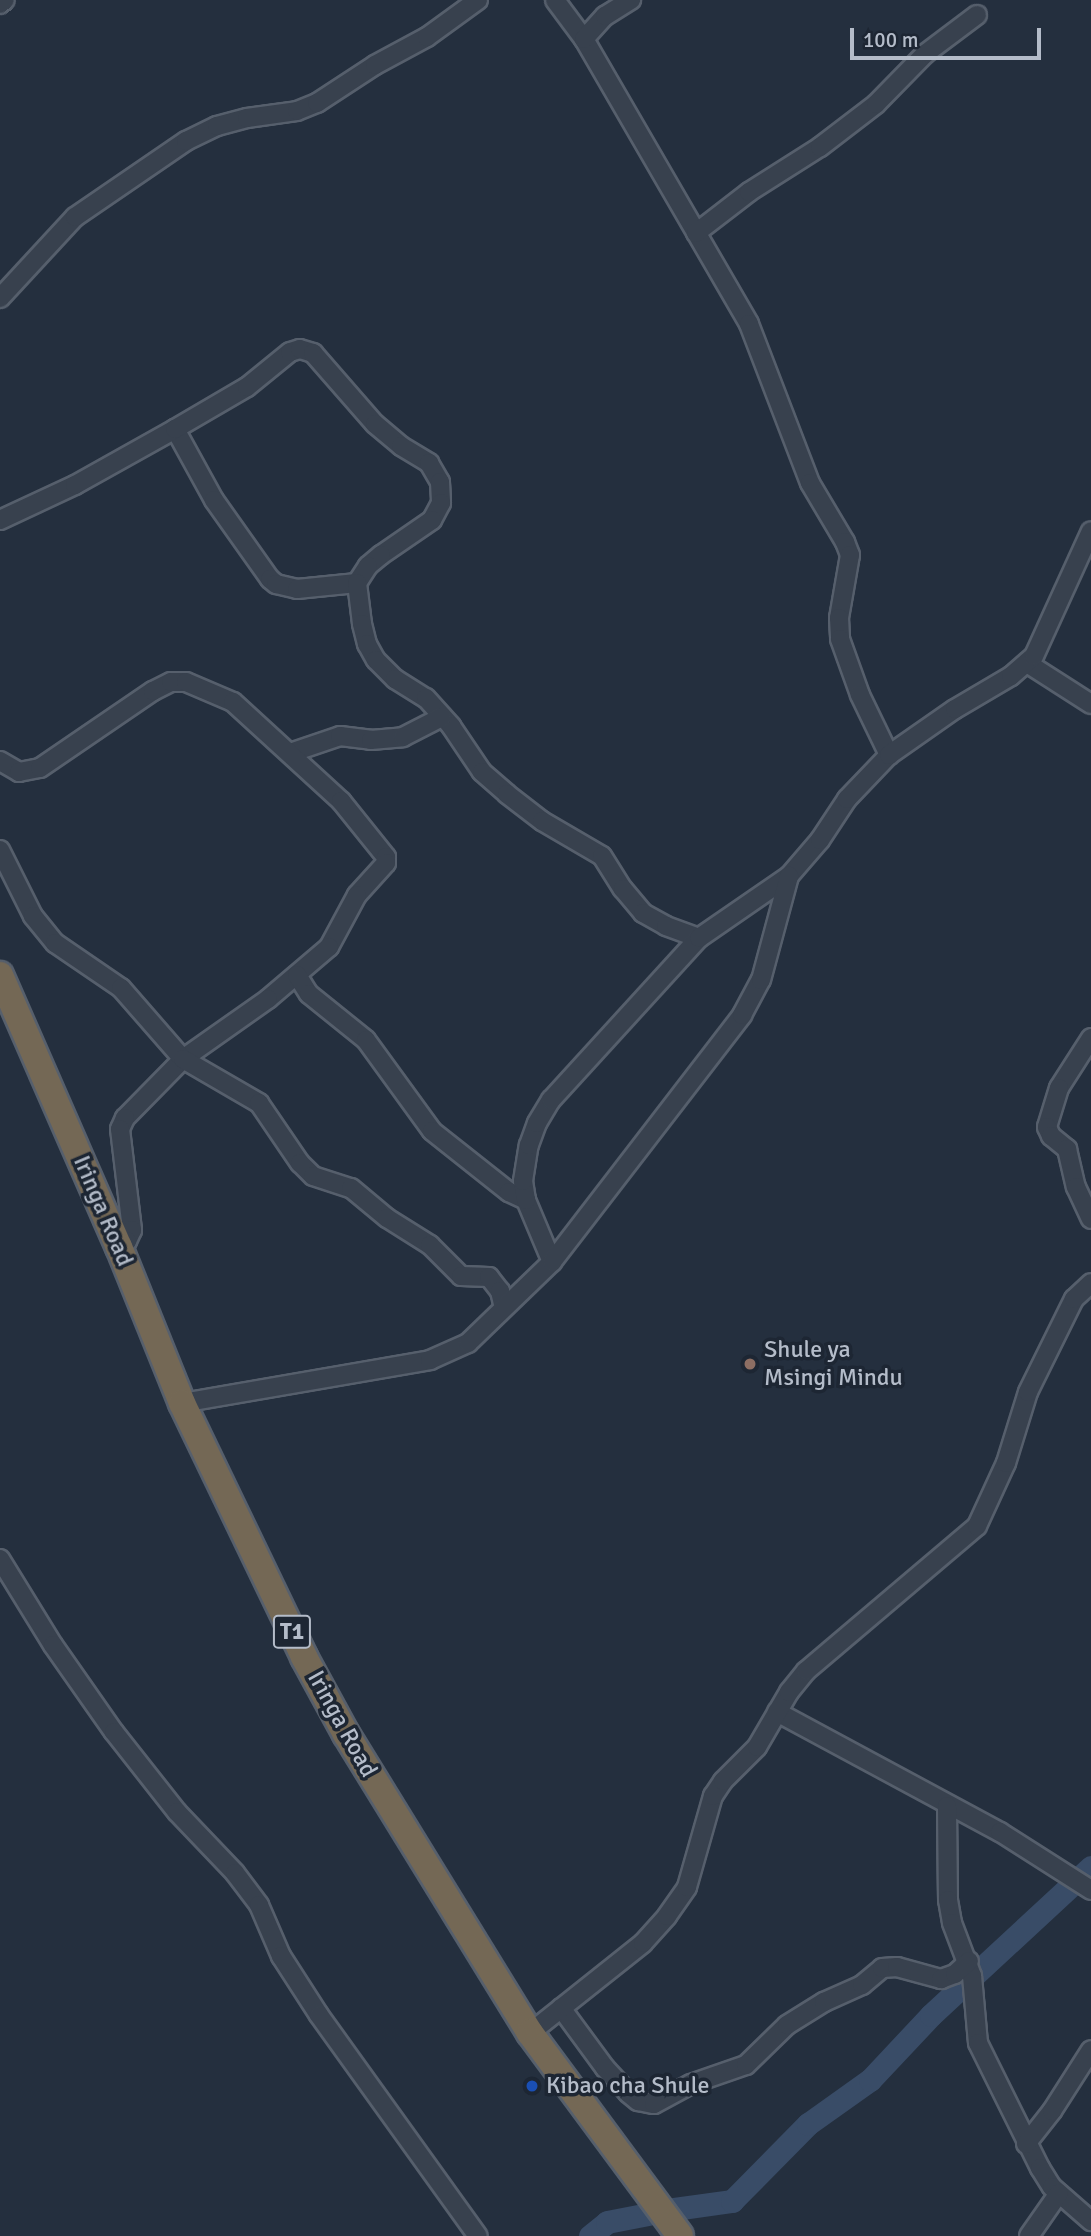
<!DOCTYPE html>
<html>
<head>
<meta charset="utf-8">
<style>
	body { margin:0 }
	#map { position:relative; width:1091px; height:2236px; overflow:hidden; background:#242f3e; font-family:Signika,sans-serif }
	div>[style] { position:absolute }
	.river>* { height:23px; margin:-11.5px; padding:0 11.5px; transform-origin:11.5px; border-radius:11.5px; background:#394c67 }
	.roads { filter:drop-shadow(2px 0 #565f6c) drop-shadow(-2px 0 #565f6c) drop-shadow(0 2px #565f6c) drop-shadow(0 -2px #565f6c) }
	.minor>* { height:18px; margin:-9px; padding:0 9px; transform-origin:9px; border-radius:9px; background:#38414e }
	.highway>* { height:26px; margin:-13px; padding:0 13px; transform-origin:13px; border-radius:13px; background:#746855 }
	.dots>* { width:19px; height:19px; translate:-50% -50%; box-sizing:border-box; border:4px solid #1d2633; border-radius:50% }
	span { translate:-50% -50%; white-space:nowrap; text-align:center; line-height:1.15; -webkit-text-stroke:7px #1d2633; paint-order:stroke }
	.shield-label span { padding:2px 5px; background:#1d2633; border:2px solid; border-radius:5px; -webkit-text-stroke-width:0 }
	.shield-label { font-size:23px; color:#b4bcc9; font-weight:700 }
	.street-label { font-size:24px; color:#b4bcc9 }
	.poi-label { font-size:24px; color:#b4bcc9 }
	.left { translate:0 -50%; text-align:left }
	.scale { position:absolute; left:850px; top:28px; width:191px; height:32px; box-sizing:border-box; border:4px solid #b4bcc9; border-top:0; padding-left:9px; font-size:21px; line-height:24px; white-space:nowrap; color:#b4bcc9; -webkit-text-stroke:5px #1d2633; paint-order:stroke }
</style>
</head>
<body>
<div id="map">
	<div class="river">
		<div style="left:674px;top:2209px;width:59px;rotate:-7.9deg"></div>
		<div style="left:732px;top:2201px;width:108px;rotate:-45.4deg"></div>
		<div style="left:808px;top:2124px;width:76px;rotate:-35.4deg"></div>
		<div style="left:870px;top:2080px;width:89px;rotate:-46.8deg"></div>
		<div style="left:931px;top:2015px;width:218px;rotate:-42.8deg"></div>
		<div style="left:590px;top:2236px;width:22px;rotate:-39deg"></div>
		<div style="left:607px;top:2222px;width:42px;rotate:-11deg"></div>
	</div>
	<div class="roads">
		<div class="minor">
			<div style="left:555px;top:0;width:49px;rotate:53.4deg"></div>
			<div style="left:584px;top:39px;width:329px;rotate:59.9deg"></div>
			<div style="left:749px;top:324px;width:170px;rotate:69deg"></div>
			<div style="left:810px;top:483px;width:69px;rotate:59.3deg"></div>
			<div style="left:845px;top:542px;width:14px;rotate:69deg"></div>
			<div style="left:850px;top:555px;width:64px;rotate:99.9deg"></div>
			<div style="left:839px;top:618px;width:21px;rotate:87deg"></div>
			<div style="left:840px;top:639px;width:59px;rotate:70.3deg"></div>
			<div style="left:860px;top:695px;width:67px;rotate:64.2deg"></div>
			<div style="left:0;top:4px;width:6px;rotate:-39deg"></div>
			<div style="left:584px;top:39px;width:31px;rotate:-48deg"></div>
			<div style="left:605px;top:16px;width:31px;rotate:-32deg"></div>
			<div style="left:696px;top:233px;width:67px;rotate:-37.7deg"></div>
			<div style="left:749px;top:192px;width:84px;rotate:-32.4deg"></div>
			<div style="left:820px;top:147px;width:71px;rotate:-37.5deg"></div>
			<div style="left:876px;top:104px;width:70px;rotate:-45.6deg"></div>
			<div style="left:925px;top:54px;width:65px;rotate:-36.9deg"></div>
			<div style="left:0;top:298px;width:110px;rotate:-47.2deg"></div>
			<div style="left:75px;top:217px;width:135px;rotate:-34.4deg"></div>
			<div style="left:186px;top:141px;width:34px;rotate:-26deg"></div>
			<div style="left:217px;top:126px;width:31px;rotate:-15deg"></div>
			<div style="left:247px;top:118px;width:50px;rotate:-8deg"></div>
			<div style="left:297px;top:111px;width:22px;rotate:-22deg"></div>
			<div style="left:317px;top:103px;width:69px;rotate:-33.2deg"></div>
			<div style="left:375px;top:65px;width:59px;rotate:-28.3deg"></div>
			<div style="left:427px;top:37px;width:63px;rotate:-36deg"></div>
			<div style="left:175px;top:429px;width:81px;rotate:61.2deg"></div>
			<div style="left:214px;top:500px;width:97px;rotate:54.7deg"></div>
			<div style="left:270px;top:579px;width:8px;rotate:40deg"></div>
			<div style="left:276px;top:584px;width:22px;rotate:13deg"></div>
			<div style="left:297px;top:589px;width:60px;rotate:-5.7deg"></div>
			<div style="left:0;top:520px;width:83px;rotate:-25deg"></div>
			<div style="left:75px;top:485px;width:115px;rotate:-29.2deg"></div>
			<div style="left:175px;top:429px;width:83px;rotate:-30.3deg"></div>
			<div style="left:247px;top:387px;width:55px;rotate:-39.1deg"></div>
			<div style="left:290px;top:352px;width:10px;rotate:-17deg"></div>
			<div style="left:300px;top:349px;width:14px;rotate:17deg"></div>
			<div style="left:313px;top:353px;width:94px;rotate:48.9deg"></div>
			<div style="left:375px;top:424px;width:34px;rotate:40deg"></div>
			<div style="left:401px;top:446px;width:33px;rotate:31deg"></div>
			<div style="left:429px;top:463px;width:22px;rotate:60deg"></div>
			<div style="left:440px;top:482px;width:21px;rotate:87deg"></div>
			<div style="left:441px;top:503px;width:19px;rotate:118deg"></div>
			<div style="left:432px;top:520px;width:62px;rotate:145.5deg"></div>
			<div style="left:381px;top:555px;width:17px;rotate:140deg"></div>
			<div style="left:368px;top:566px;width:20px;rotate:123deg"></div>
			<div style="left:357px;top:583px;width:41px;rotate:83deg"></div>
			<div style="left:362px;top:624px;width:21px;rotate:76deg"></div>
			<div style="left:367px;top:644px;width:18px;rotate:61deg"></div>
			<div style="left:376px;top:660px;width:27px;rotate:45deg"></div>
			<div style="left:395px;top:679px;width:36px;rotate:32deg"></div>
			<div style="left:426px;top:698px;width:38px;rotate:48deg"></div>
			<div style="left:451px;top:726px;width:55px;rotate:56deg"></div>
			<div style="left:482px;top:772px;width:33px;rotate:41deg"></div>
			<div style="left:507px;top:794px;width:44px;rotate:37.6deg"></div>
			<div style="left:542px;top:821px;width:69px;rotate:30.3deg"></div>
			<div style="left:602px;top:856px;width:39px;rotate:58deg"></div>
			<div style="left:623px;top:889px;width:31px;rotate:50deg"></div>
			<div style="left:643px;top:913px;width:26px;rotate:29deg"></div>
			<div style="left:666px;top:926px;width:35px;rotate:20deg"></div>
			<div style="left:1027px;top:663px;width:76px;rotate:32.6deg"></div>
			<div style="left:290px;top:753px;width:53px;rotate:-18.8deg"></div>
			<div style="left:340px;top:736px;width:31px;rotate:7deg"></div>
			<div style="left:371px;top:740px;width:32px;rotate:-5deg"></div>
			<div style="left:403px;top:737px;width:44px;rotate:-27.1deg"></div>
			<div style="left:0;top:761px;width:22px;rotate:30deg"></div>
			<div style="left:19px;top:772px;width:21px;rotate:-11deg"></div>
			<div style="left:40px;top:768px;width:137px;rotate:-34.3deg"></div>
			<div style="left:153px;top:691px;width:20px;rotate:-27deg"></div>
			<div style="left:171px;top:682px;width:15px"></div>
			<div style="left:186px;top:682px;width:51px;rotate:23.1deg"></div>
			<div style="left:233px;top:702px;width:147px;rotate:42.5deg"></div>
			<div style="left:341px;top:801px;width:72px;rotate:51.2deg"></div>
			<div style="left:386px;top:857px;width:6px;rotate:90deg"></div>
			<div style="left:386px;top:863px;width:43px;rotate:132.2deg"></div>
			<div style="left:357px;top:895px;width:59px;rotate:118.3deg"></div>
			<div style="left:329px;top:947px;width:80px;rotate:139.6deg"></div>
			<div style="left:268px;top:999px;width:104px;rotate:144.8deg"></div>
			<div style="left:183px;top:1059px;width:83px;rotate:134.5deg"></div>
			<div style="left:125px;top:1118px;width:12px;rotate:114deg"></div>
			<div style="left:120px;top:1129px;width:102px;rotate:83.2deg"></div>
			<div style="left:132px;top:1230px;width:12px;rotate:114deg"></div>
			<div style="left:127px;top:1241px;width:10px;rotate:143deg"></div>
			<div style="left:0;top:850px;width:74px;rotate:63.4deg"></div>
			<div style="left:33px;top:916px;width:35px;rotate:51deg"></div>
			<div style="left:55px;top:943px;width:80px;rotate:34.3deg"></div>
			<div style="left:121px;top:988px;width:94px;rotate:48.9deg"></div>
			<div style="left:183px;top:1059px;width:88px;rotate:30.1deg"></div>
			<div style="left:259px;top:1103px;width:73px;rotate:55.7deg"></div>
			<div style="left:300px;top:1163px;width:18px;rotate:45deg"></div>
			<div style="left:313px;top:1176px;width:40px;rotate:18deg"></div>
			<div style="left:351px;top:1188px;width:47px;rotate:39.8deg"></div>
			<div style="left:387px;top:1218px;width:51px;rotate:32.1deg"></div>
			<div style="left:430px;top:1245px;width:44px;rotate:45deg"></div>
			<div style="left:461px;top:1276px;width:28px;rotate:2deg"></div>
			<div style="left:489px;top:1277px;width:18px;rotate:52deg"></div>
			<div style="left:500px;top:1291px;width:17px;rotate:77deg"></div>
			<div style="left:297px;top:975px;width:22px;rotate:58deg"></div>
			<div style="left:309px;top:994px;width:73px;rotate:38.9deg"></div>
			<div style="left:366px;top:1040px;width:112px;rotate:54deg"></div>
			<div style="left:432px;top:1131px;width:98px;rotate:38.4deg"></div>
			<div style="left:509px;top:1192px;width:19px;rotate:25deg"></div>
			<div style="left:1091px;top:1038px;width:59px;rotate:122.6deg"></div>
			<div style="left:1059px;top:1088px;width:41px;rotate:107.1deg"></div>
			<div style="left:1047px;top:1127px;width:10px;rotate:66deg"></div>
			<div style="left:1051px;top:1136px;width:21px;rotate:39deg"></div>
			<div style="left:1067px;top:1149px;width:39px;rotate:77deg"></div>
			<div style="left:1076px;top:1187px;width:35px;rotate:65deg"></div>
			<div style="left:552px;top:1262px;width:67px;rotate:-112.8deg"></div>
			<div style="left:526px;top:1200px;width:19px;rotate:-99deg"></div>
			<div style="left:523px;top:1181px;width:36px;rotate:-81deg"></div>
			<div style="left:529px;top:1145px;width:23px;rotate:-70deg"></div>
			<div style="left:537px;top:1123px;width:27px;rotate:-59deg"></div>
			<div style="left:551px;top:1100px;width:219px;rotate:-47.6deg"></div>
			<div style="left:699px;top:938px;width:109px;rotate:-34.6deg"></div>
			<div style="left:789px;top:876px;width:48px;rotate:-49.3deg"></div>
			<div style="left:820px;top:840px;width:49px;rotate:-56.6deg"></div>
			<div style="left:847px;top:799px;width:61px;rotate:-46.3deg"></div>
			<div style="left:889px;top:755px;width:80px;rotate:-34.9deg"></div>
			<div style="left:955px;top:709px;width:65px;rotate:-30.5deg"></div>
			<div style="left:1011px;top:676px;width:30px;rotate:-41deg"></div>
			<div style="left:1034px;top:656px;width:137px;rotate:-65.5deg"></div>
			<div style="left:182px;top:1403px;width:252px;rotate:-9.8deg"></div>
			<div style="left:430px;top:1360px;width:42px;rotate:-24.1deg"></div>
			<div style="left:468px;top:1343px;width:117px;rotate:-44deg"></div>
			<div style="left:552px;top:1262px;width:312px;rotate:-52.4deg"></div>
			<div style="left:742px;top:1015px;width:40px;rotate:-62deg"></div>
			<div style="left:761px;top:980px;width:108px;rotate:-74.9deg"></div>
			<div style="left:0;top:1559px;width:101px;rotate:58.4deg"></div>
			<div style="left:53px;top:1645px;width:106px;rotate:55deg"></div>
			<div style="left:114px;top:1732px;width:102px;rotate:51.8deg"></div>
			<div style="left:177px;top:1812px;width:84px;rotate:46.4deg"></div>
			<div style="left:235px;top:1873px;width:40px;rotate:53deg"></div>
			<div style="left:259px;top:1905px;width:56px;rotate:66.7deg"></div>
			<div style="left:281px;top:1956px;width:70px;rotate:57.2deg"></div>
			<div style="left:319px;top:2015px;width:272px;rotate:54.3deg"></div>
			<div style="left:777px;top:1712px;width:253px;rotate:28.3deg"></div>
			<div style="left:1000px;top:1832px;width:108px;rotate:32.5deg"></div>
			<div style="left:947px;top:1806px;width:94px;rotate:89.4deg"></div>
			<div style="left:948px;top:1900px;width:23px;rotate:80deg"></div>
			<div style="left:952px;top:1923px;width:57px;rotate:69.3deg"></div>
			<div style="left:972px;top:1976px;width:67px;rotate:84.9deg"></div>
			<div style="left:978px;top:2043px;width:140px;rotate:63.6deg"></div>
			<div style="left:1040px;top:2168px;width:22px;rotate:58deg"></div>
			<div style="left:1052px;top:2187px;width:52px;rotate:41.1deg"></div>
			<div style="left:561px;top:2008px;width:74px;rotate:53.7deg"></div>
			<div style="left:605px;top:2068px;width:34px;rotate:47deg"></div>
			<div style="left:628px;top:2093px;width:13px;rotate:39deg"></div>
			<div style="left:638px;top:2101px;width:16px;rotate:11deg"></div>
			<div style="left:654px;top:2104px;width:42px;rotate:-28.4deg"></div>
			<div style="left:691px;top:2084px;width:58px;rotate:-19.1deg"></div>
			<div style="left:746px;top:2065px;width:57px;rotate:-44.3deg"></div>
			<div style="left:787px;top:2025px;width:44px;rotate:-31.9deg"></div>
			<div style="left:824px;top:2002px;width:42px;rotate:-24.1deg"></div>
			<div style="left:862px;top:1985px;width:26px;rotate:-40deg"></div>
			<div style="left:882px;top:1968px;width:15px;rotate:-4deg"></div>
			<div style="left:897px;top:1967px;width:46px;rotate:15.3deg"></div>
			<div style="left:941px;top:1979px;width:15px;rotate:-20deg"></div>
			<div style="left:955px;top:1974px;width:19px;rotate:-43deg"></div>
			<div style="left:530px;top:2033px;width:144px;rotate:-38.5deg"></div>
			<div style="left:643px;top:1943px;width:36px;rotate:-48deg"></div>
			<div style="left:667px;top:1916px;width:35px;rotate:-55deg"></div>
			<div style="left:687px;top:1887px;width:95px;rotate:-74.1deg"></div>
			<div style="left:713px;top:1796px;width:18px;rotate:-56deg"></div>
			<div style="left:723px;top:1781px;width:48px;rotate:-45deg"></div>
			<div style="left:757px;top:1747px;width:64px;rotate:-59.8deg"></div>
			<div style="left:789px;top:1692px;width:27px;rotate:-51deg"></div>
			<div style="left:806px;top:1671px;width:224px;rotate:-40.3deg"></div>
			<div style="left:977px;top:1526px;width:69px;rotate:-65.3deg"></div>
			<div style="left:1006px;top:1463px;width:74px;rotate:-72.8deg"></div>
			<div style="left:1028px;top:1392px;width:104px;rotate:-63.7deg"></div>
			<div style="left:1074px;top:1299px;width:23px;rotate:-43deg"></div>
			<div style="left:1026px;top:2144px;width:42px;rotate:-51.8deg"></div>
			<div style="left:1052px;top:2111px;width:72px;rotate:-57.4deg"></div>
			<div style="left:1029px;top:2236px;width:52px;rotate:-55.1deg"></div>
		</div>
		<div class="highway">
			<div style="left:0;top:975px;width:297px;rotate:66.4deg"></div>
			<div style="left:119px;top:1247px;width:168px;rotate:68deg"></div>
			<div style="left:182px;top:1403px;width:282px;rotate:64.3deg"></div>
			<div style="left:304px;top:1657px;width:88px;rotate:61.4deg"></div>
			<div style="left:346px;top:1734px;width:351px;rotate:58.4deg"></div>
			<div style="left:530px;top:2033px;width:252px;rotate:53.5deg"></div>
		</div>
	</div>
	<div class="dots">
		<div style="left:750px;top:1364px;background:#8d6e63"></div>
		<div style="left:532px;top:2086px;background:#1a4fb4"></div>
	</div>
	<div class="shield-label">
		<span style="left:292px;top:1632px">T1</span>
	</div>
	<div class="street-label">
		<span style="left:103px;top:1211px;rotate:67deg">Iringa Road</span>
		<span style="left:342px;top:1724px;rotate:61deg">Iringa Road</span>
	</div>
	<div class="poi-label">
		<span class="left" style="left:764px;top:1364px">Shule ya<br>Msingi Mindu</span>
		<span class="left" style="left:546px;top:2086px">Kibao cha Shule</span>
	</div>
	<div class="scale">100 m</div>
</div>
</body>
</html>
